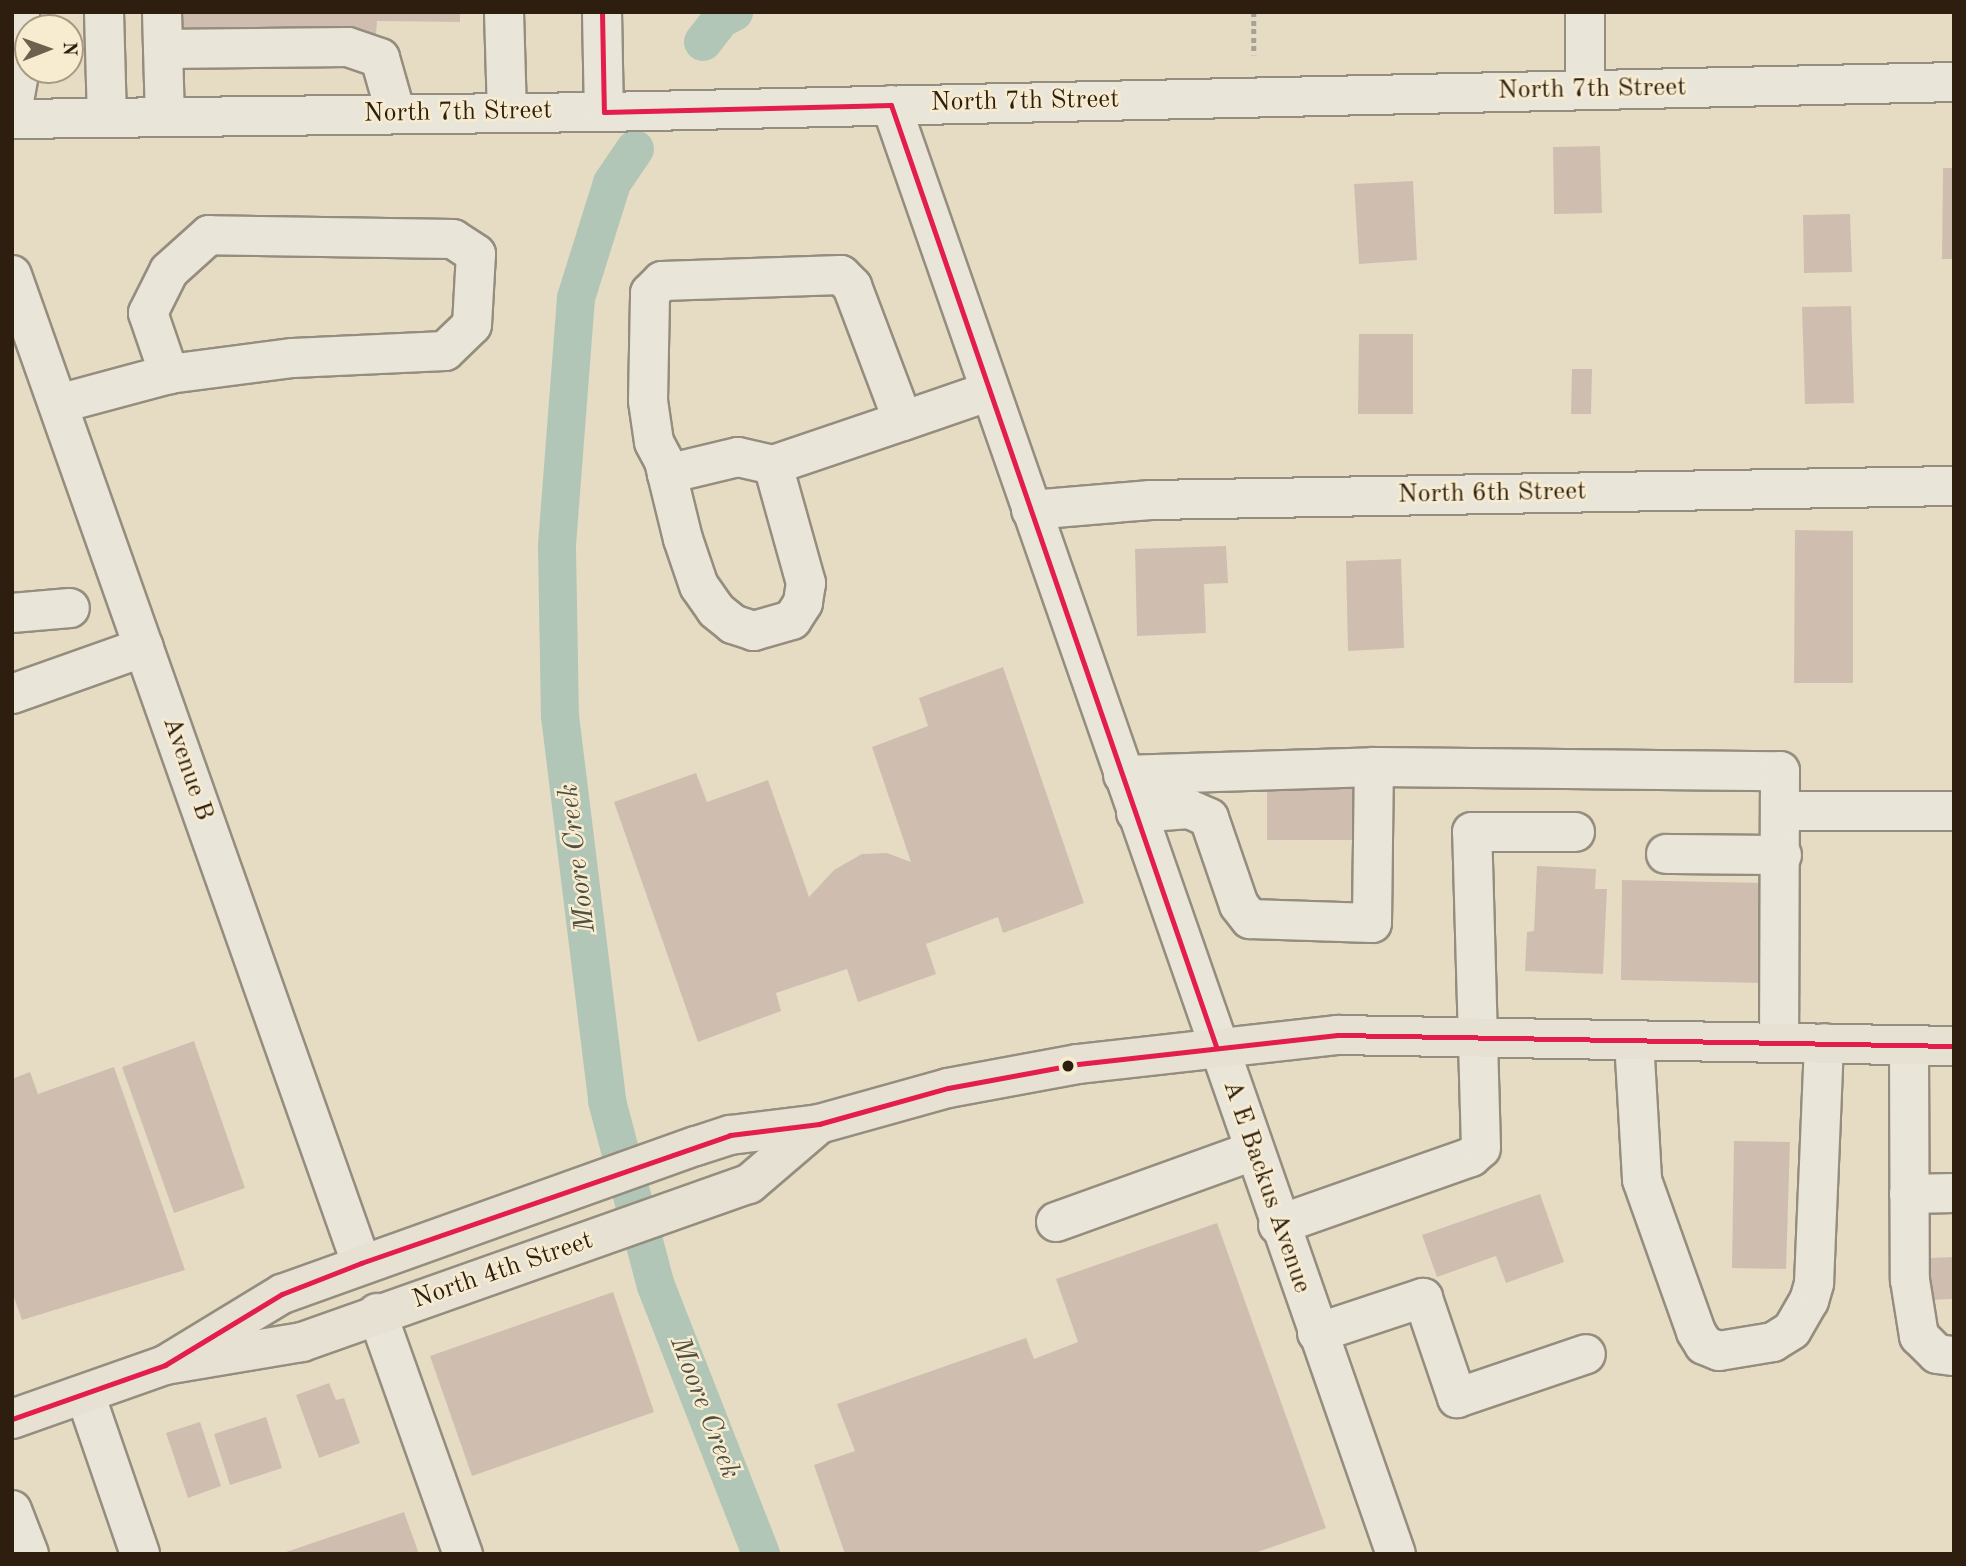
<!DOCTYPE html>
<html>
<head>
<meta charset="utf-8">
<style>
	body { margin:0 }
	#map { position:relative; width:1966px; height:1566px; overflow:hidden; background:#e6dcc4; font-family:"Old Standard TT",serif }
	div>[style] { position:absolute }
	.canal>* { height:38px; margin:-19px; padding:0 19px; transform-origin:19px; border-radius:19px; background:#b2c6b7 }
	.building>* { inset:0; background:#cfbeb0 }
	.path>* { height:4.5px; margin-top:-2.25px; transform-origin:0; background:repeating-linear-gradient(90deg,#a6a197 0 5px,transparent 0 8.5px) }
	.roads { filter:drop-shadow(2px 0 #958d7e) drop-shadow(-2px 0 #958d7e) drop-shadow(0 2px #958d7e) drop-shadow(0 -2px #958d7e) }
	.minor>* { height:38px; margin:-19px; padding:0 19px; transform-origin:19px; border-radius:19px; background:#eae5d9 }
	.major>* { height:38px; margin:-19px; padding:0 19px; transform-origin:19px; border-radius:19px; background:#e6e1d3 }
	.bus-1>* { height:5px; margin:-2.5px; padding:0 2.5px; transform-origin:2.5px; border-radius:2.5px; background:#e31d4c }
	.dots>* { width:19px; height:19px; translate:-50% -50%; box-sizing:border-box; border:4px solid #f8ecd0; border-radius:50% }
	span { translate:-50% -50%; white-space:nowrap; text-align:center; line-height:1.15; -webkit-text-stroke:5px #f8ecd0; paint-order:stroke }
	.street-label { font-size:26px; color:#2d1e0f }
	.water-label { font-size:28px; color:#4e4e40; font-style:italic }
	.frame { position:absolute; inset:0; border:14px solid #2d1e0f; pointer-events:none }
	.north { position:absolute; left:14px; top:14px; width:70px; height:70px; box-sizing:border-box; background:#f8ecd0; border:2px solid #a79a83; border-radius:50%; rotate:89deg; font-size:19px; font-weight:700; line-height:28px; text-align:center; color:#2d1e0f }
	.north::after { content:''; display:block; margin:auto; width:24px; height:32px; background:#6e604e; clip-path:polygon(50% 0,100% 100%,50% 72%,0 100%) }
</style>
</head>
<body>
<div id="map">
	<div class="canal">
		<div style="left:703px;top:42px;width:29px;rotate:-52deg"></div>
		<div style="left:721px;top:19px;width:15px;rotate:-28deg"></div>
		<div style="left:635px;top:149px;width:41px;rotate:124.1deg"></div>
		<div style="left:612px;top:183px;width:121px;rotate:107.4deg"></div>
		<div style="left:576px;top:298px;width:250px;rotate:94.4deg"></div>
		<div style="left:557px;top:547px;width:169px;rotate:89deg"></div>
		<div style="left:560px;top:716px;width:388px;rotate:83deg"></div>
		<div style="left:607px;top:1101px;width:191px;rotate:75.2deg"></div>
		<div style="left:656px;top:1286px;width:288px;rotate:68.6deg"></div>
	</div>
	<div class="building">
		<div style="clip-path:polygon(171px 12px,460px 12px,460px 22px,377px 21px,376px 35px,171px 34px)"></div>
		<div style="clip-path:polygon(1600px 146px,1602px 213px,1554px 214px,1553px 147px)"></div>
		<div style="clip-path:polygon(1943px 168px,1954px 168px,1954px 259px,1942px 259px)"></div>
		<div style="clip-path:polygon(1413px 181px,1417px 260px,1359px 264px,1354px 184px)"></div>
		<div style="clip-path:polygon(1850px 214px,1852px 272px,1804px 273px,1803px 215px)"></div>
		<div style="clip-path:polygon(1851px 306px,1854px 403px,1805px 404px,1802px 307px)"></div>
		<div style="clip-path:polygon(1359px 334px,1413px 334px,1413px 414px,1358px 414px)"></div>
		<div style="clip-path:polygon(1572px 369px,1592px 369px,1591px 414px,1571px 414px)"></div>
		<div style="clip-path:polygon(1795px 530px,1853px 531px,1853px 683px,1794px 683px)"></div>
		<div style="clip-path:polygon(1226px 546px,1228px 583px,1204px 584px,1206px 633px,1137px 636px,1135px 549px)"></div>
		<div style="clip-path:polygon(1401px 559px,1404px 648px,1348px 651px,1346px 561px)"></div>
		<div style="clip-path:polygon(1003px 667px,1084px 903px,1003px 933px,998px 917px,926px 944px,936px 974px,858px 1002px,847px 969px,776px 993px,781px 1011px,698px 1042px,614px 802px,696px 773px,707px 802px,768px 780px,809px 897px,834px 870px,862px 854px,887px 853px,911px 862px,872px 747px,928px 726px,919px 698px)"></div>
		<div style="clip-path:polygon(1267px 786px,1357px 786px,1357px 840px,1267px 840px)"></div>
		<div style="clip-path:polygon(1537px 866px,1596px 869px,1595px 889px,1607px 889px,1603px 974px,1525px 971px,1527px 932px,1534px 931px)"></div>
		<div style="clip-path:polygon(1622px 880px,1763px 883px,1761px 983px,1621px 980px)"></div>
		<div style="clip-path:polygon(194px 1041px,245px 1188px,174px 1213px,122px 1067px)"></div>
		<div style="clip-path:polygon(114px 1067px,185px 1270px,22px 1320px,12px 1292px,12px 1079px,30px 1072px,38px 1094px)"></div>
		<div style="clip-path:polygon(1734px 1141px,1790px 1142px,1786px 1269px,1732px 1268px)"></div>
		<div style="clip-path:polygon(1540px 1194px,1564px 1262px,1506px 1283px,1496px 1256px,1437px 1277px,1422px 1235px)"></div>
		<div style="clip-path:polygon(1217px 1223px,1326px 1528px,1252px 1554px,845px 1554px,814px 1465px,855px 1451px,837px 1404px,1026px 1338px,1034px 1359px,1078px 1342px,1056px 1279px)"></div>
		<div style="clip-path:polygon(1954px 1257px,1954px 1299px,1929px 1300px,1929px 1258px)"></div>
		<div style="clip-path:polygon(613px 1292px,654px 1412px,472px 1476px,430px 1356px)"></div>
		<div style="clip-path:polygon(329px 1383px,336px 1400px,344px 1398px,360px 1443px,319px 1458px,296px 1395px)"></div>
		<div style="clip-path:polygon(266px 1417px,282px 1468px,230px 1485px,214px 1434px)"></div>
		<div style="clip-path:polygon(200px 1422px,221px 1486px,188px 1498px,166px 1433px)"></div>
		<div style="clip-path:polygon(404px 1512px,419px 1554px,283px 1554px,283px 1553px)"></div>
	</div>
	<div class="path">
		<div style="left:1254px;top:12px;width:43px;rotate:90deg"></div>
	</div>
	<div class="roads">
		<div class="minor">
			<div style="left:104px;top:12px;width:105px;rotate:88.4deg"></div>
			<div style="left:162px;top:12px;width:105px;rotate:88.4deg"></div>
			<div style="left:504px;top:12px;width:101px;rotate:88.3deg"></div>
			<div style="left:602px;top:12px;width:100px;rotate:88.9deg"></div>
			<div style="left:1585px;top:12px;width:78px;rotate:90deg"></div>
			<div style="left:163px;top:49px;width:185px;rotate:-0.6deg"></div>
			<div style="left:348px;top:47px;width:34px;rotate:19deg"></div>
			<div style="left:380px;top:58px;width:58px;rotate:74.1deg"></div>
			<div style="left:891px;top:105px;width:1534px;rotate:70.79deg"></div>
			<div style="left:12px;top:112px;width:50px;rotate:-79.6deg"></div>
			<div style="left:21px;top:63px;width:51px;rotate:-91.1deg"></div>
			<div style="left:12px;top:119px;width:592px;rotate:-0.68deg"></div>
			<div style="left:604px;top:112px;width:1350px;rotate:-1.27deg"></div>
			<div style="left:12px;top:275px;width:1048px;rotate:70.54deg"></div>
			<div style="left:58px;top:404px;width:115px;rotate:-15.1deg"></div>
			<div style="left:169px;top:374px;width:125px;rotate:-7.4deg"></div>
			<div style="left:293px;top:358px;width:152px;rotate:-2.6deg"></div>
			<div style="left:445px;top:351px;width:37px;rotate:-44deg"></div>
			<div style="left:472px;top:325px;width:71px;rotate:-86.8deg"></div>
			<div style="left:476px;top:254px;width:27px;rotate:-147deg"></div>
			<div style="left:453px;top:239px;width:244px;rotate:-179.1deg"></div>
			<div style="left:209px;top:235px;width:54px;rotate:138deg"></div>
			<div style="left:169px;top:271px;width:47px;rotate:116.6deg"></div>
			<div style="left:148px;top:313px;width:65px;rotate:71deg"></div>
			<div style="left:773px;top:465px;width:137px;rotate:-18.7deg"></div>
			<div style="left:667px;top:474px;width:73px;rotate:-13.5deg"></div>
			<div style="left:738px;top:457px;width:36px;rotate:13deg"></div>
			<div style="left:773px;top:465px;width:123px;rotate:74.4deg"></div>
			<div style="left:806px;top:583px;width:20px;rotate:99deg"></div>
			<div style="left:803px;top:603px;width:20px;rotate:123deg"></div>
			<div style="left:792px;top:620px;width:40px;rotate:164deg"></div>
			<div style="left:754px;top:631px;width:22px;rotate:-162deg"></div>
			<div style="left:733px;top:624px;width:22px;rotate:-141deg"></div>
			<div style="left:716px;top:610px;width:29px;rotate:-125deg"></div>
			<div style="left:699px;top:586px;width:50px;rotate:-108.8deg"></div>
			<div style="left:683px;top:539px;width:67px;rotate:-103.8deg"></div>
			<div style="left:667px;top:474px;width:13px;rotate:-103deg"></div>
			<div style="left:664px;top:461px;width:21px;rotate:-118deg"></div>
			<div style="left:654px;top:442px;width:41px;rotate:-98.3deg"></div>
			<div style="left:648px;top:401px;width:108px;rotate:-88.9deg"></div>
			<div style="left:650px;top:293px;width:17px;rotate:-45deg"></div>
			<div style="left:662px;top:281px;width:179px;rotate:-1.9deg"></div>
			<div style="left:841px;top:275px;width:16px;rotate:45deg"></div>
			<div style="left:852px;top:286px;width:144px;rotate:69.3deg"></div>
			<div style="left:903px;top:421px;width:92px;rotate:-19deg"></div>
			<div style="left:1031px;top:510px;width:120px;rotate:-4.8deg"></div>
			<div style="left:1151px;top:500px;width:803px;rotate:-1deg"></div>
			<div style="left:12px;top:613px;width:58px;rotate:-4.9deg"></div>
			<div style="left:12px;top:694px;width:140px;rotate:-19.6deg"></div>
			<div style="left:1123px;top:775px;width:251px;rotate:-1.8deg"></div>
			<div style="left:1374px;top:767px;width:406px;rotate:0.6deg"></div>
			<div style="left:1780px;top:771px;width:271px;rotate:90.2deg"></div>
			<div style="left:1781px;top:811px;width:173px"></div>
			<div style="left:1136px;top:813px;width:53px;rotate:-4.3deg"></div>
			<div style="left:1189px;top:809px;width:22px;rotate:24deg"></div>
			<div style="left:1209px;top:818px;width:92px;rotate:71deg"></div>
			<div style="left:1239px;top:905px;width:18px;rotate:52deg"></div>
			<div style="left:1250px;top:919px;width:122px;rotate:1.9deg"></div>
			<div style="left:1372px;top:923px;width:156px;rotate:-89.3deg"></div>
			<div style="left:1666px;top:854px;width:116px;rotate:0.5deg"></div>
			<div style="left:1634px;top:1040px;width:140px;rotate:86.7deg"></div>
			<div style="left:1642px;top:1180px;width:161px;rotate:70.4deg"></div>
			<div style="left:1696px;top:1332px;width:15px;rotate:58deg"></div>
			<div style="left:1704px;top:1345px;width:16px;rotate:22deg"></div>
			<div style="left:1719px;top:1351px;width:55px;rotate:-9.5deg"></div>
			<div style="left:1773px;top:1342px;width:22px;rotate:-32deg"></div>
			<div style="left:1792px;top:1330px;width:34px;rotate:-60deg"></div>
			<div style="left:1809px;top:1301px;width:19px;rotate:-74deg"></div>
			<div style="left:1814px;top:1283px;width:240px;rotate:-87.6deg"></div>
			<div style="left:1909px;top:1045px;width:235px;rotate:89.8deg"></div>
			<div style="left:1910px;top:1280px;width:57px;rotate:80.9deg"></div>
			<div style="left:1919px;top:1336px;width:25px;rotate:45deg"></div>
			<div style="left:1937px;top:1354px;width:17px;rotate:7deg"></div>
			<div style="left:1909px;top:1194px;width:45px;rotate:-1.3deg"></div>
			<div style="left:1056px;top:1222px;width:209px;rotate:-19.8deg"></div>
			<div style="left:1278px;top:1225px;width:205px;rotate:-19.4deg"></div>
			<div style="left:1471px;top:1157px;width:13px;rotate:-42deg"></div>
			<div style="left:1481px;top:1148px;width:316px;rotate:-91.6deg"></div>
			<div style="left:1472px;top:832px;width:103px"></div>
			<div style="left:377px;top:1313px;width:256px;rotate:70.4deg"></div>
			<div style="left:1317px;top:1333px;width:112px;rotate:-18.3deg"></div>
			<div style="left:1423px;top:1298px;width:106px;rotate:71.2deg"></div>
			<div style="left:1457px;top:1398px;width:136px;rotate:-18.8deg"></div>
			<div style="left:85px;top:1394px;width:169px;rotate:71deg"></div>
			<div style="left:12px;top:1510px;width:47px;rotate:68.9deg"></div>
		</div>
		<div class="major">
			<div style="left:165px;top:1365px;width:137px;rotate:-31.3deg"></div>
			<div style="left:282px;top:1294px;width:440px;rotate:-19.7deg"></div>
			<div style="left:696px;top:1146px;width:36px;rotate:-18deg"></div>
			<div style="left:730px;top:1135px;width:90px;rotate:-7deg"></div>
			<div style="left:819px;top:1124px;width:134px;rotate:-15.6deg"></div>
			<div style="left:948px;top:1088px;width:132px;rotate:-10.5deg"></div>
			<div style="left:1078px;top:1064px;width:261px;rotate:-6.4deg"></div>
			<div style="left:1337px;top:1035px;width:617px;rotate:1.02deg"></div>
			<div style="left:12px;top:1419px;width:162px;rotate:-19.4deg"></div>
			<div style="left:165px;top:1365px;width:139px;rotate:-9.5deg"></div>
			<div style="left:302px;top:1342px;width:474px;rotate:-19.5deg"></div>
			<div style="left:749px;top:1184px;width:92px;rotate:-40.6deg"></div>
		</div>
	</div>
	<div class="bus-1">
		<div style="left:602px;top:12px;width:100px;rotate:88.9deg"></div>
		<div style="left:604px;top:112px;width:287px;rotate:-1.4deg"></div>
		<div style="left:891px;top:105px;width:996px;rotate:70.95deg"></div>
		<div style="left:12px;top:1419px;width:162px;rotate:-19.4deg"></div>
		<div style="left:165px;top:1365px;width:137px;rotate:-31.3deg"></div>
		<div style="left:282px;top:1294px;width:85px;rotate:-21.4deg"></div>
		<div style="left:361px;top:1263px;width:391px;rotate:-19.1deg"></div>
		<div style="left:730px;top:1135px;width:90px;rotate:-7deg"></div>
		<div style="left:819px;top:1124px;width:134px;rotate:-15.6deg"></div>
		<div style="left:948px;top:1088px;width:132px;rotate:-10.5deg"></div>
		<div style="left:1078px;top:1064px;width:261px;rotate:-6.4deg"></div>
		<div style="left:1337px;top:1035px;width:617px;rotate:1.02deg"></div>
	</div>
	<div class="dots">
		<div style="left:1068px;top:1066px;background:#2d1e0f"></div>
	</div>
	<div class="street-label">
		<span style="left:1592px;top:90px;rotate:-1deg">North 7th Street</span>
		<span style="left:1025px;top:102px;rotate:-1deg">North 7th Street</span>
		<span style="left:458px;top:113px;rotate:-1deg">North 7th Street</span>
		<span style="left:1492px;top:494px;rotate:-1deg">North 6th Street</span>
		<span style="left:187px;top:769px;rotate:71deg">Avenue B</span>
		<span style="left:1266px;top:1187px;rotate:71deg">A E Backus Avenue</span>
		<span style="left:503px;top:1271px;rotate:-19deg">North 4th Street</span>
	</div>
	<div class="water-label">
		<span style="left:578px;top:858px;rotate:-97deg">Moore Creek</span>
		<span style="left:704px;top:1408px;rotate:69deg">Moore Creek</span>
	</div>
	<div class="frame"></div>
	<div class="north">N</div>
</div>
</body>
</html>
